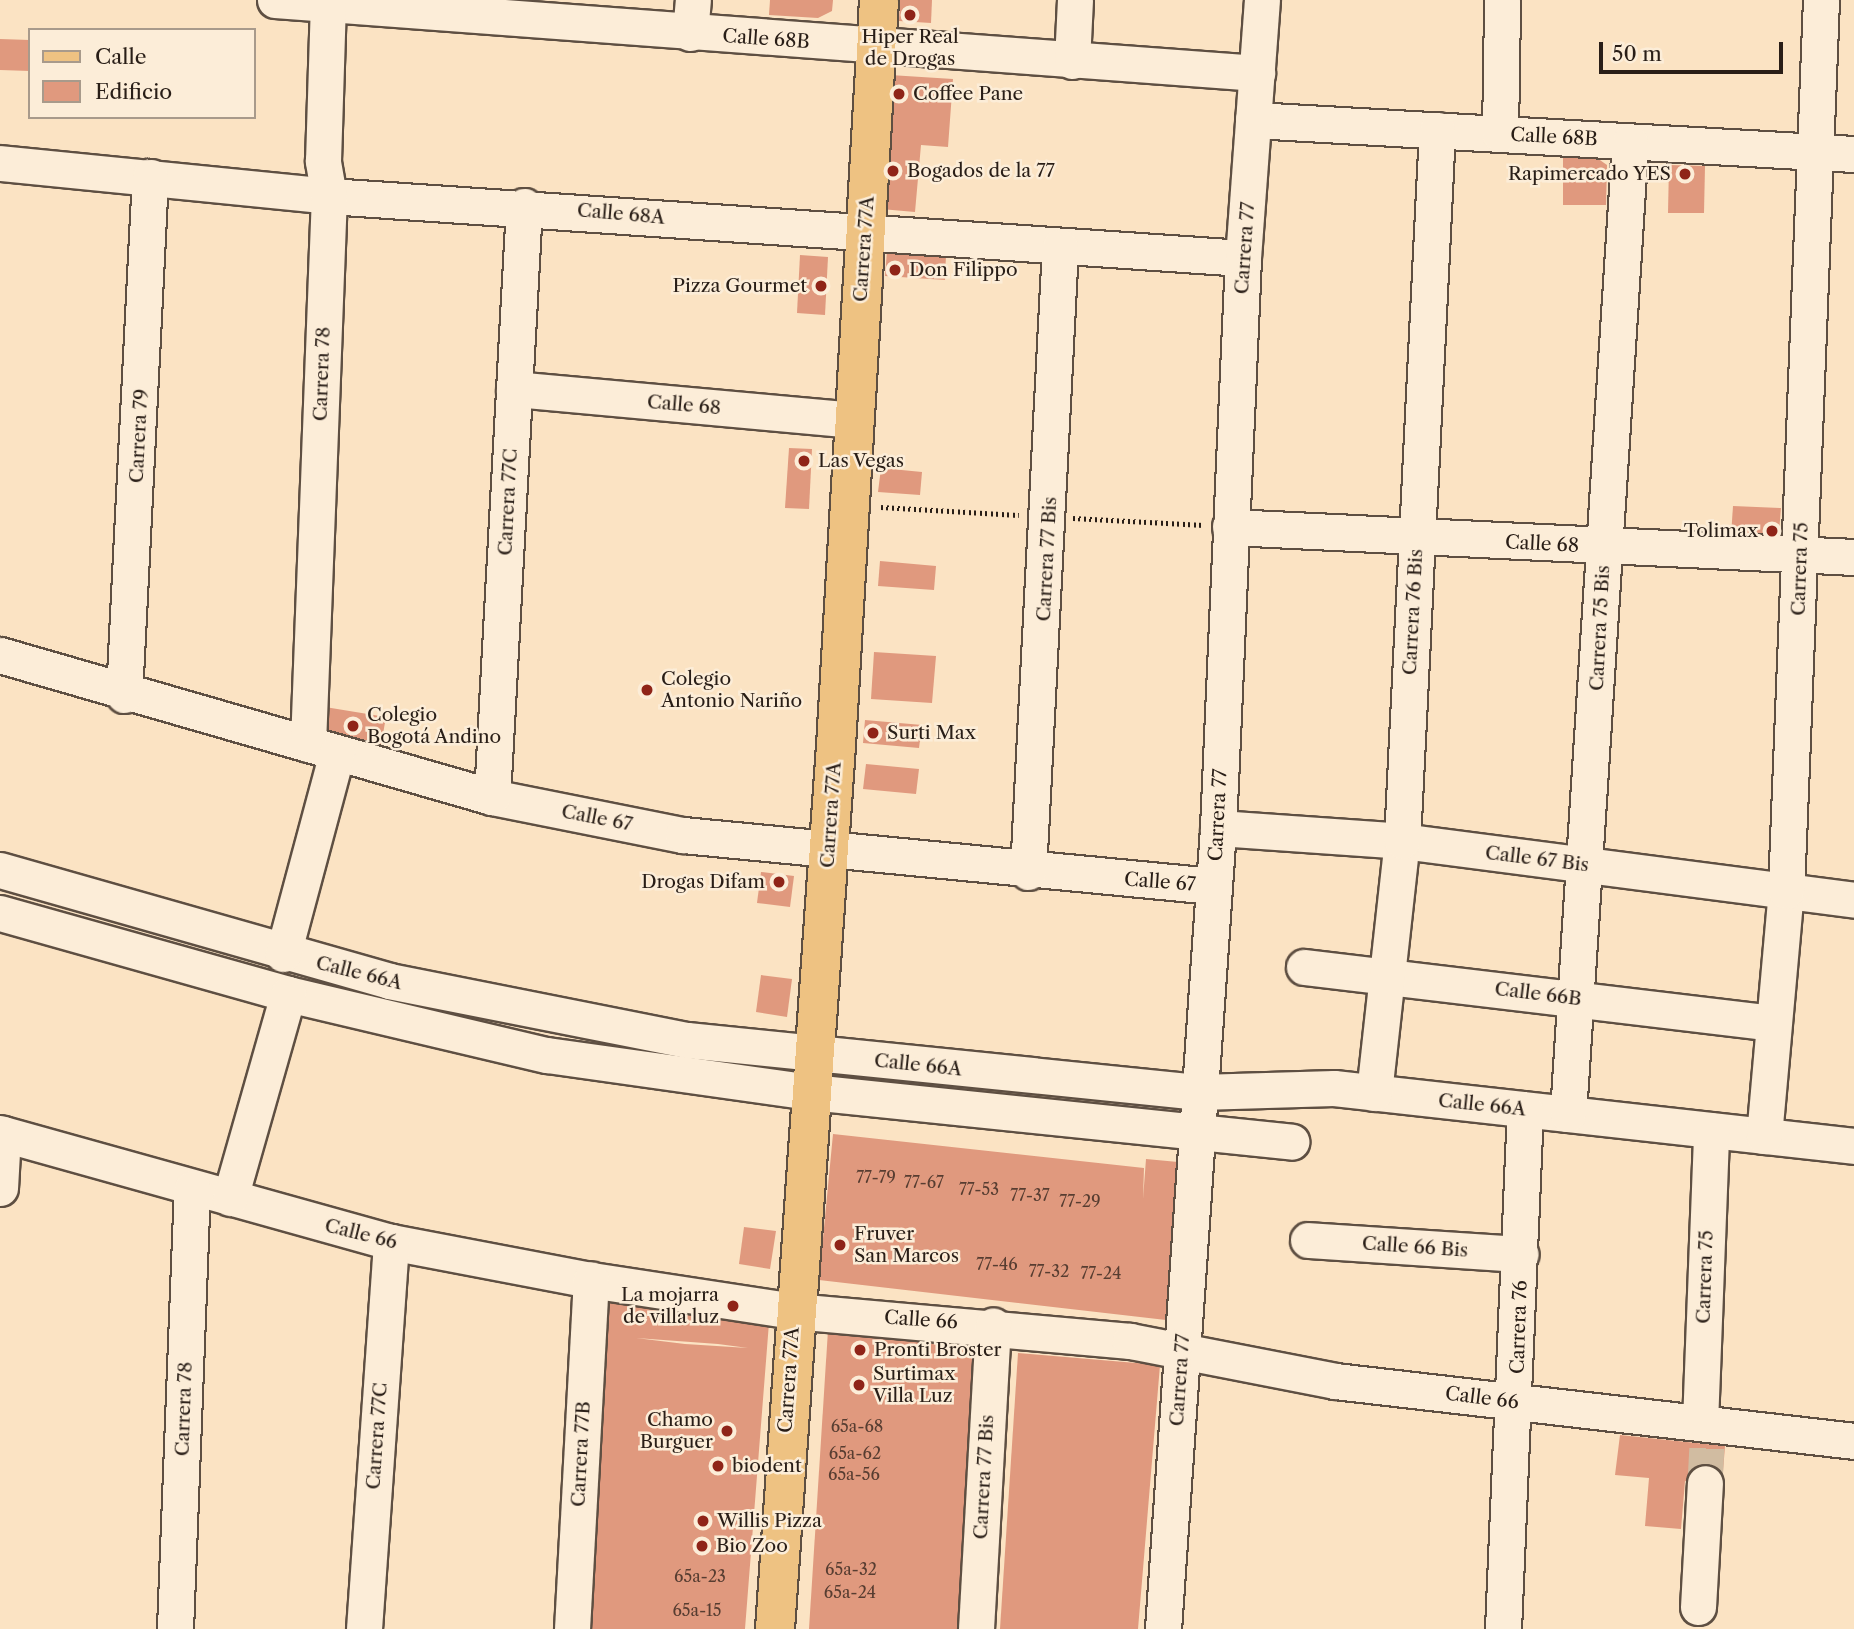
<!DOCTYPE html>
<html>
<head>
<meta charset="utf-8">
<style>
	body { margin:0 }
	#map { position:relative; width:1854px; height:1629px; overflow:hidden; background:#fbe3c3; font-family:"Libre Caslon Text",serif }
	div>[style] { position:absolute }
	.building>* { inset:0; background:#e0997e }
	.minor-tunnel>* { height:35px; margin-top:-17.5px; transform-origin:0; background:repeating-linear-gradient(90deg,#d1bca1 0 35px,transparent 0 53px) }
	.path>* { height:4.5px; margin-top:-2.25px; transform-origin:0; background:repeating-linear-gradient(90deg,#291e17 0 2px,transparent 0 5.5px) }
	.roads { filter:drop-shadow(2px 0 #5e4f42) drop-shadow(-2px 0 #5e4f42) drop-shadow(0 2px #5e4f42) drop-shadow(0 -2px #5e4f42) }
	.minor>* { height:35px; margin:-17.5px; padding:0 17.5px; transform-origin:17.5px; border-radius:17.5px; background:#fcedd8 }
	.major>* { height:38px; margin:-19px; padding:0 19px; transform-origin:19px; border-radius:19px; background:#eec282 }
	.dots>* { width:19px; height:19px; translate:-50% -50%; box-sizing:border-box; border:4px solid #fcedd8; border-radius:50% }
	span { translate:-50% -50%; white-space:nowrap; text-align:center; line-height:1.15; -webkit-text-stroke:5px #fcedd8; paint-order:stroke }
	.number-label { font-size:16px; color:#573d31 }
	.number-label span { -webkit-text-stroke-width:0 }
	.poi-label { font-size:19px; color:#291e17 }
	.left { translate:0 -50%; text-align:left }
	.right { translate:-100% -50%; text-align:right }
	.street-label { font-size:19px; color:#291e17 }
	.legend { position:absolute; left:28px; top:28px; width:228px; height:91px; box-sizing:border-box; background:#fcedd8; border:2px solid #a89a8b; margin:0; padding:9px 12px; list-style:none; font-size:21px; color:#291e17 }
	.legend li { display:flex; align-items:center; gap:14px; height:35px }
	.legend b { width:35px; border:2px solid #a89a8b }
	.scale { position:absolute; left:1599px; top:42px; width:184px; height:32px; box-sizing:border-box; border:4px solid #291e17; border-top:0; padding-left:9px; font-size:21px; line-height:24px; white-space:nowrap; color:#291e17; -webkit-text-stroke:5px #fcedd8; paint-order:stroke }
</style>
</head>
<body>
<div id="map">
	<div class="building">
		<div style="clip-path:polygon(770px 0,833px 0,832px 11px,818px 18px,769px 15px)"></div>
		<div style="clip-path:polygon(900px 0,932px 0,931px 23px,899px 21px)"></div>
		<div style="clip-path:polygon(0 39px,30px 40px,30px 71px,0 70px)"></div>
		<div style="clip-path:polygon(890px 75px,953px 79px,948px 147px,921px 145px,915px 212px,881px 209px)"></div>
		<div style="clip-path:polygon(1563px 157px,1597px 158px,1607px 165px,1606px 205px,1563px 205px)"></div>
		<div style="clip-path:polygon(1669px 165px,1705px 166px,1704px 213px,1668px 213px)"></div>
		<div style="clip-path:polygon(887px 251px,946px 254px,945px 280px,885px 276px)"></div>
		<div style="clip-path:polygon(800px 255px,828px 257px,825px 315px,797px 313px)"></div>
		<div style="clip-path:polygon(789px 448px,812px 449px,809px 509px,785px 508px)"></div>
		<div style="clip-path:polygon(881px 468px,922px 472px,920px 495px,878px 492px)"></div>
		<div style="clip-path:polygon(1733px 506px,1781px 508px,1779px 532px,1773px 539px,1731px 536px)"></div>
		<div style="clip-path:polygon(880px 561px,936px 566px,934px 590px,878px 586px)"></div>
		<div style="clip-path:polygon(874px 652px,936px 656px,932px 703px,871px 699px)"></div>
		<div style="clip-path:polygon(325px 707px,386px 717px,381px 745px,320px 735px)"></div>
		<div style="clip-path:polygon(865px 720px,922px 725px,919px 748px,863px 743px)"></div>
		<div style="clip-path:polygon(866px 764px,919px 769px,916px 794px,863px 789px)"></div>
		<div style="clip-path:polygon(761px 872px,794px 876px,790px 907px,757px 903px)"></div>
		<div style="clip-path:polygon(761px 975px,792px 979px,787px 1017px,756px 1012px)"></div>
		<div style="clip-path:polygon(833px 1134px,1144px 1168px,1143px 1199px,1146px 1159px,1178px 1162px,1166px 1320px,819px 1280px)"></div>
		<div style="clip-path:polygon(744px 1227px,776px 1231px,770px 1269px,739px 1264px)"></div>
		<div style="clip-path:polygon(evenodd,606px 1291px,770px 1310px,745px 1629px,582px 1629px,602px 1427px,606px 1291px,636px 1338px,718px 1344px,748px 1348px,685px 1344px,636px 1338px)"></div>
		<div style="clip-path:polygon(828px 1330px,974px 1342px,963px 1629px,809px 1629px)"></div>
		<div style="clip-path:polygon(1018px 1353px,1160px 1365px,1138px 1629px,1000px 1629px)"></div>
		<div style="clip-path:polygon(1620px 1435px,1725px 1446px,1722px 1484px,1685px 1481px,1681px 1529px,1645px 1526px,1649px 1478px,1615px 1475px)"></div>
	</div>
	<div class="minor-tunnel">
		<div style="left:1705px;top:1483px;width:39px;rotate:-87deg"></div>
	</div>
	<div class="path">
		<div style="left:881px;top:507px;width:138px;rotate:3.3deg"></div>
		<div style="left:1073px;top:518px;width:131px;rotate:3.1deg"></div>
	</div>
	<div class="roads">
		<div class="minor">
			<div style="left:275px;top:0;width:985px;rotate:4.25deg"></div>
			<div style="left:690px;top:33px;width:33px;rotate:-85deg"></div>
			<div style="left:1072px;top:61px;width:61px;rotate:-87.2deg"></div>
			<div style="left:1253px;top:120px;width:602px;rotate:3.24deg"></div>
			<div style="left:1500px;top:134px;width:134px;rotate:-89.1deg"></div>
			<div style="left:0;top:163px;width:331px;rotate:5.7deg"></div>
			<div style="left:329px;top:196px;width:916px;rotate:3.88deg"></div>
			<div style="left:514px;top:389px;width:341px;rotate:5.2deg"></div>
			<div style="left:1230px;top:527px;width:625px;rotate:2.75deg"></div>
			<div style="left:0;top:655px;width:512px;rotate:16.1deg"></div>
			<div style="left:492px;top:797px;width:195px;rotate:11.3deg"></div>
			<div style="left:683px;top:835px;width:532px;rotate:5.5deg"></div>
			<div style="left:124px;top:695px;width:519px;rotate:-87.13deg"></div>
			<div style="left:308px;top:744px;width:548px;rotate:-87.81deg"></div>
			<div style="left:329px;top:196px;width:36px;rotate:-100deg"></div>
			<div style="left:323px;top:161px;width:157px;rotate:-88.2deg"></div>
			<div style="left:492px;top:797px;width:592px;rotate:-86.9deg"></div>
			<div style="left:1218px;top:828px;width:184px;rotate:4deg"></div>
			<div style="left:1402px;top:841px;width:456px;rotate:7.4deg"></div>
			<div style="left:0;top:870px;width:405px;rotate:15.9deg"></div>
			<div style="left:389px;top:981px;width:304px;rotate:11.2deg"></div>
			<div style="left:687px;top:1040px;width:515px;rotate:5.8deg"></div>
			<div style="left:1199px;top:1092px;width:135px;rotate:-1.7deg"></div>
			<div style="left:1334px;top:1088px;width:523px;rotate:6.36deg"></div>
			<div style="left:1028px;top:872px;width:626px;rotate:-87.07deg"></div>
			<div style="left:0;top:913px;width:299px;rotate:15.7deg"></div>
			<div style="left:288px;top:994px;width:266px;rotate:13.3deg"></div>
			<div style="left:547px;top:1055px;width:267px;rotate:8deg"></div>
			<div style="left:811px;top:1092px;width:483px;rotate:5.9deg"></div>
			<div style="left:283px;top:954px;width:208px;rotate:-75deg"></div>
			<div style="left:1304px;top:967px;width:471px;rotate:6.8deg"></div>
			<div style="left:1374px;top:1093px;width:254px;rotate:-83.7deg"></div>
			<div style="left:1402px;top:841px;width:712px;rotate:-87.18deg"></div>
			<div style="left:1568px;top:1114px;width:974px;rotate:-86.35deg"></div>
			<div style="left:0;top:1133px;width:406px;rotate:15.6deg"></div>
			<div style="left:391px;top:1242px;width:204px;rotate:10.8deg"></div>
			<div style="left:591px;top:1280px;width:205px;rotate:8.7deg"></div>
			<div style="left:794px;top:1311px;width:337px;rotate:5.1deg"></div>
			<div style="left:1130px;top:1341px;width:209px;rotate:11deg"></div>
			<div style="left:1335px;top:1381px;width:522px;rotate:6.59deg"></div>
			<div style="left:1764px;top:1136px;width:246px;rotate:-84.9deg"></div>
			<div style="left:1786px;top:891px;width:892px;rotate:-87.75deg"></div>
			<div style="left:0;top:1188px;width:54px;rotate:-86.8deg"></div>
			<div style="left:230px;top:1198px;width:212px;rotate:-74.1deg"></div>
			<div style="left:1308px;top:1240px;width:213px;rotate:3.8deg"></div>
			<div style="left:1700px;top:1423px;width:293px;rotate:-87.8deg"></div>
			<div style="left:1698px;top:1607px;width:124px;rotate:-86.8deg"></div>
			<div style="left:175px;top:1629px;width:441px;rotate:-87.8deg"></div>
			<div style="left:364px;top:1629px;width:388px;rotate:-86deg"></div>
			<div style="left:572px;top:1629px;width:350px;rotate:-86.9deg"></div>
			<div style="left:976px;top:1629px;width:304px;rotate:-86.8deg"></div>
			<div style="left:1163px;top:1629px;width:803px;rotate:-86.07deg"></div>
			<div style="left:1218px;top:828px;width:571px;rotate:-87.49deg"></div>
			<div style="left:1243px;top:258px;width:259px;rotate:-85.8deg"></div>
			<div style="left:1503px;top:1629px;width:520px;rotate:-87.58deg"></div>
		</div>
		<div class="major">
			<div style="left:775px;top:1629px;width:885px;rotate:-86.05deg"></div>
			<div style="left:836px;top:746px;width:747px;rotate:-86.7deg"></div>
		</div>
	</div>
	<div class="dots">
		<div style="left:910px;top:15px;background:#8f2418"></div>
		<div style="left:899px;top:94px;background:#8f2418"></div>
		<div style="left:893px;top:171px;background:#8f2418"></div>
		<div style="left:1685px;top:174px;background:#8f2418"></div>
		<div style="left:895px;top:270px;background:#8f2418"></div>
		<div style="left:821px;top:286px;background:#8f2418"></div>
		<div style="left:804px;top:461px;background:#8f2418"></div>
		<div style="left:1772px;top:531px;background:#8f2418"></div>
		<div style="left:647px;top:690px;background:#8f2418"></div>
		<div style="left:353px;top:726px;background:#8f2418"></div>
		<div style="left:873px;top:733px;background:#8f2418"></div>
		<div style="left:779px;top:882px;background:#8f2418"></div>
		<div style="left:840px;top:1245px;background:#8f2418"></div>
		<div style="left:733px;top:1306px;background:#8f2418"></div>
		<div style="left:860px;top:1350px;background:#8f2418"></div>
		<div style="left:859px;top:1385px;background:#8f2418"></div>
		<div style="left:727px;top:1431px;background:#8f2418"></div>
		<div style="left:718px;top:1466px;background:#8f2418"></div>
		<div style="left:703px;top:1521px;background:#8f2418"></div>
		<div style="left:702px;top:1546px;background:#8f2418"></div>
	</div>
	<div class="number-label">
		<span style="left:876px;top:1177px">77-79</span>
		<span style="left:924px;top:1182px">77-67</span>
		<span style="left:979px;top:1189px">77-53</span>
		<span style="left:1030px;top:1195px">77-37</span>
		<span style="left:1080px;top:1201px">77-29</span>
		<span style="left:997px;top:1264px">77-46</span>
		<span style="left:1049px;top:1271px">77-32</span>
		<span style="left:1101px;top:1273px">77-24</span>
		<span style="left:857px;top:1426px">65a-68</span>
		<span style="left:855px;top:1453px">65a-62</span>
		<span style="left:854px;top:1474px">65a-56</span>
		<span style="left:851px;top:1569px">65a-32</span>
		<span style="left:700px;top:1576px">65a-23</span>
		<span style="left:850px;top:1592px">65a-24</span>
		<span style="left:697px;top:1610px">65a-15</span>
	</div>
	<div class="poi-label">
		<span style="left:910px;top:48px">Hiper Real<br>de Drogas</span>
		<span class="left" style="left:913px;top:94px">Coffee Pane</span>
		<span class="left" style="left:907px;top:171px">Bogados de la 77</span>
		<span class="right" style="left:1671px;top:174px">Rapimercado YES</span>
		<span class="left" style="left:909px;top:270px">Don Filippo</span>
		<span class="right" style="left:807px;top:286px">Pizza Gourmet</span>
		<span class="left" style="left:818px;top:461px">Las Vegas</span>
		<span class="right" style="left:1758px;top:531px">Tolimax</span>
		<span class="left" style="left:661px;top:690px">Colegio<br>Antonio Nariño</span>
		<span class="left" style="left:367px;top:726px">Colegio<br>Bogotá Andino</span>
		<span class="left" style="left:887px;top:733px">Surti Max</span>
		<span class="right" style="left:765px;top:882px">Drogas Difam</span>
		<span class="left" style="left:854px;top:1245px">Fruver<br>San Marcos</span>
		<span class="right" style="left:719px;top:1306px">La mojarra<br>de villa luz</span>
		<span class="left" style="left:874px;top:1350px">Pronti Broster</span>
		<span class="left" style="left:873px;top:1385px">Surtimax<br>Villa Luz</span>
		<span class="right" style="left:713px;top:1431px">Chamo<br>Burguer</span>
		<span class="left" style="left:732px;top:1466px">biodent</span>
		<span class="left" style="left:717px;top:1521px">Willis Pizza</span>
		<span class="left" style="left:716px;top:1546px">Bio Zoo</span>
	</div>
	<div class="street-label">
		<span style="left:766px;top:39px;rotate:4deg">Calle 68B</span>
		<span style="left:1554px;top:137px;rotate:3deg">Calle 68B</span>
		<span style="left:621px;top:214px;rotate:5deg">Calle 68A</span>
		<span style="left:1245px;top:248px;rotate:-86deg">Carrera 77</span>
		<span style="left:864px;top:249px;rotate:-86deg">Carrera 77A</span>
		<span style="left:322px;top:374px;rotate:-88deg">Carrera 78</span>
		<span style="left:684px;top:405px;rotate:5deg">Calle 68</span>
		<span style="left:139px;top:436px;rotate:-87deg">Carrera 79</span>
		<span style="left:508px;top:502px;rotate:-87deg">Carrera 77C</span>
		<span style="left:1542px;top:544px;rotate:3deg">Calle 68</span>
		<span style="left:1047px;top:559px;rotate:-87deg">Carrera 77 Bis</span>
		<span style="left:1800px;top:569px;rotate:-88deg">Carrera 75</span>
		<span style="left:1413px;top:612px;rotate:-87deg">Carrera 76 Bis</span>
		<span style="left:1600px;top:628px;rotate:-87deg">Carrera 75 Bis</span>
		<span style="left:831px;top:815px;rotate:-86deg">Carrera 77A</span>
		<span style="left:1218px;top:815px;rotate:-87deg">Carrera 77</span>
		<span style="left:597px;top:818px;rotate:11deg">Calle 67</span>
		<span style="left:1537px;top:859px;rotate:7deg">Calle 67 Bis</span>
		<span style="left:1160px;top:882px;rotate:4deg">Calle 67</span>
		<span style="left:359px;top:973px;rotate:14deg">Calle 66A</span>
		<span style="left:1538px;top:994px;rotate:7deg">Calle 66B</span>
		<span style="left:918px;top:1065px;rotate:6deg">Calle 66A</span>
		<span style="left:1482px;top:1105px;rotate:6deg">Calle 66A</span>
		<span style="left:361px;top:1234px;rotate:14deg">Calle 66</span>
		<span style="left:1415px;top:1247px;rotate:4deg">Calle 66 Bis</span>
		<span style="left:1705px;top:1277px;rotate:-88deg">Carrera 75</span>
		<span style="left:921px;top:1320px;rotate:4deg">Calle 66</span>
		<span style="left:1519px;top:1327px;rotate:-88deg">Carrera 76</span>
		<span style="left:789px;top:1380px;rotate:-86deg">Carrera 77A</span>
		<span style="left:1180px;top:1380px;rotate:-86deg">Carrera 77</span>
		<span style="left:1482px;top:1398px;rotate:7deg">Calle 66</span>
		<span style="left:184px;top:1409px;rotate:-88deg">Carrera 78</span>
		<span style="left:377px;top:1436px;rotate:-86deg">Carrera 77C</span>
		<span style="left:581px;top:1454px;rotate:-87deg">Carrera 77B</span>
		<span style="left:984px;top:1477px;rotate:-87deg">Carrera 77 Bis</span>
	</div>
	<ul class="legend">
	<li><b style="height:9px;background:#eec282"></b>Calle</li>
	<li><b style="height:19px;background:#e0997e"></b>Edificio</li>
	</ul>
	<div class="scale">50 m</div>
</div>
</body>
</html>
